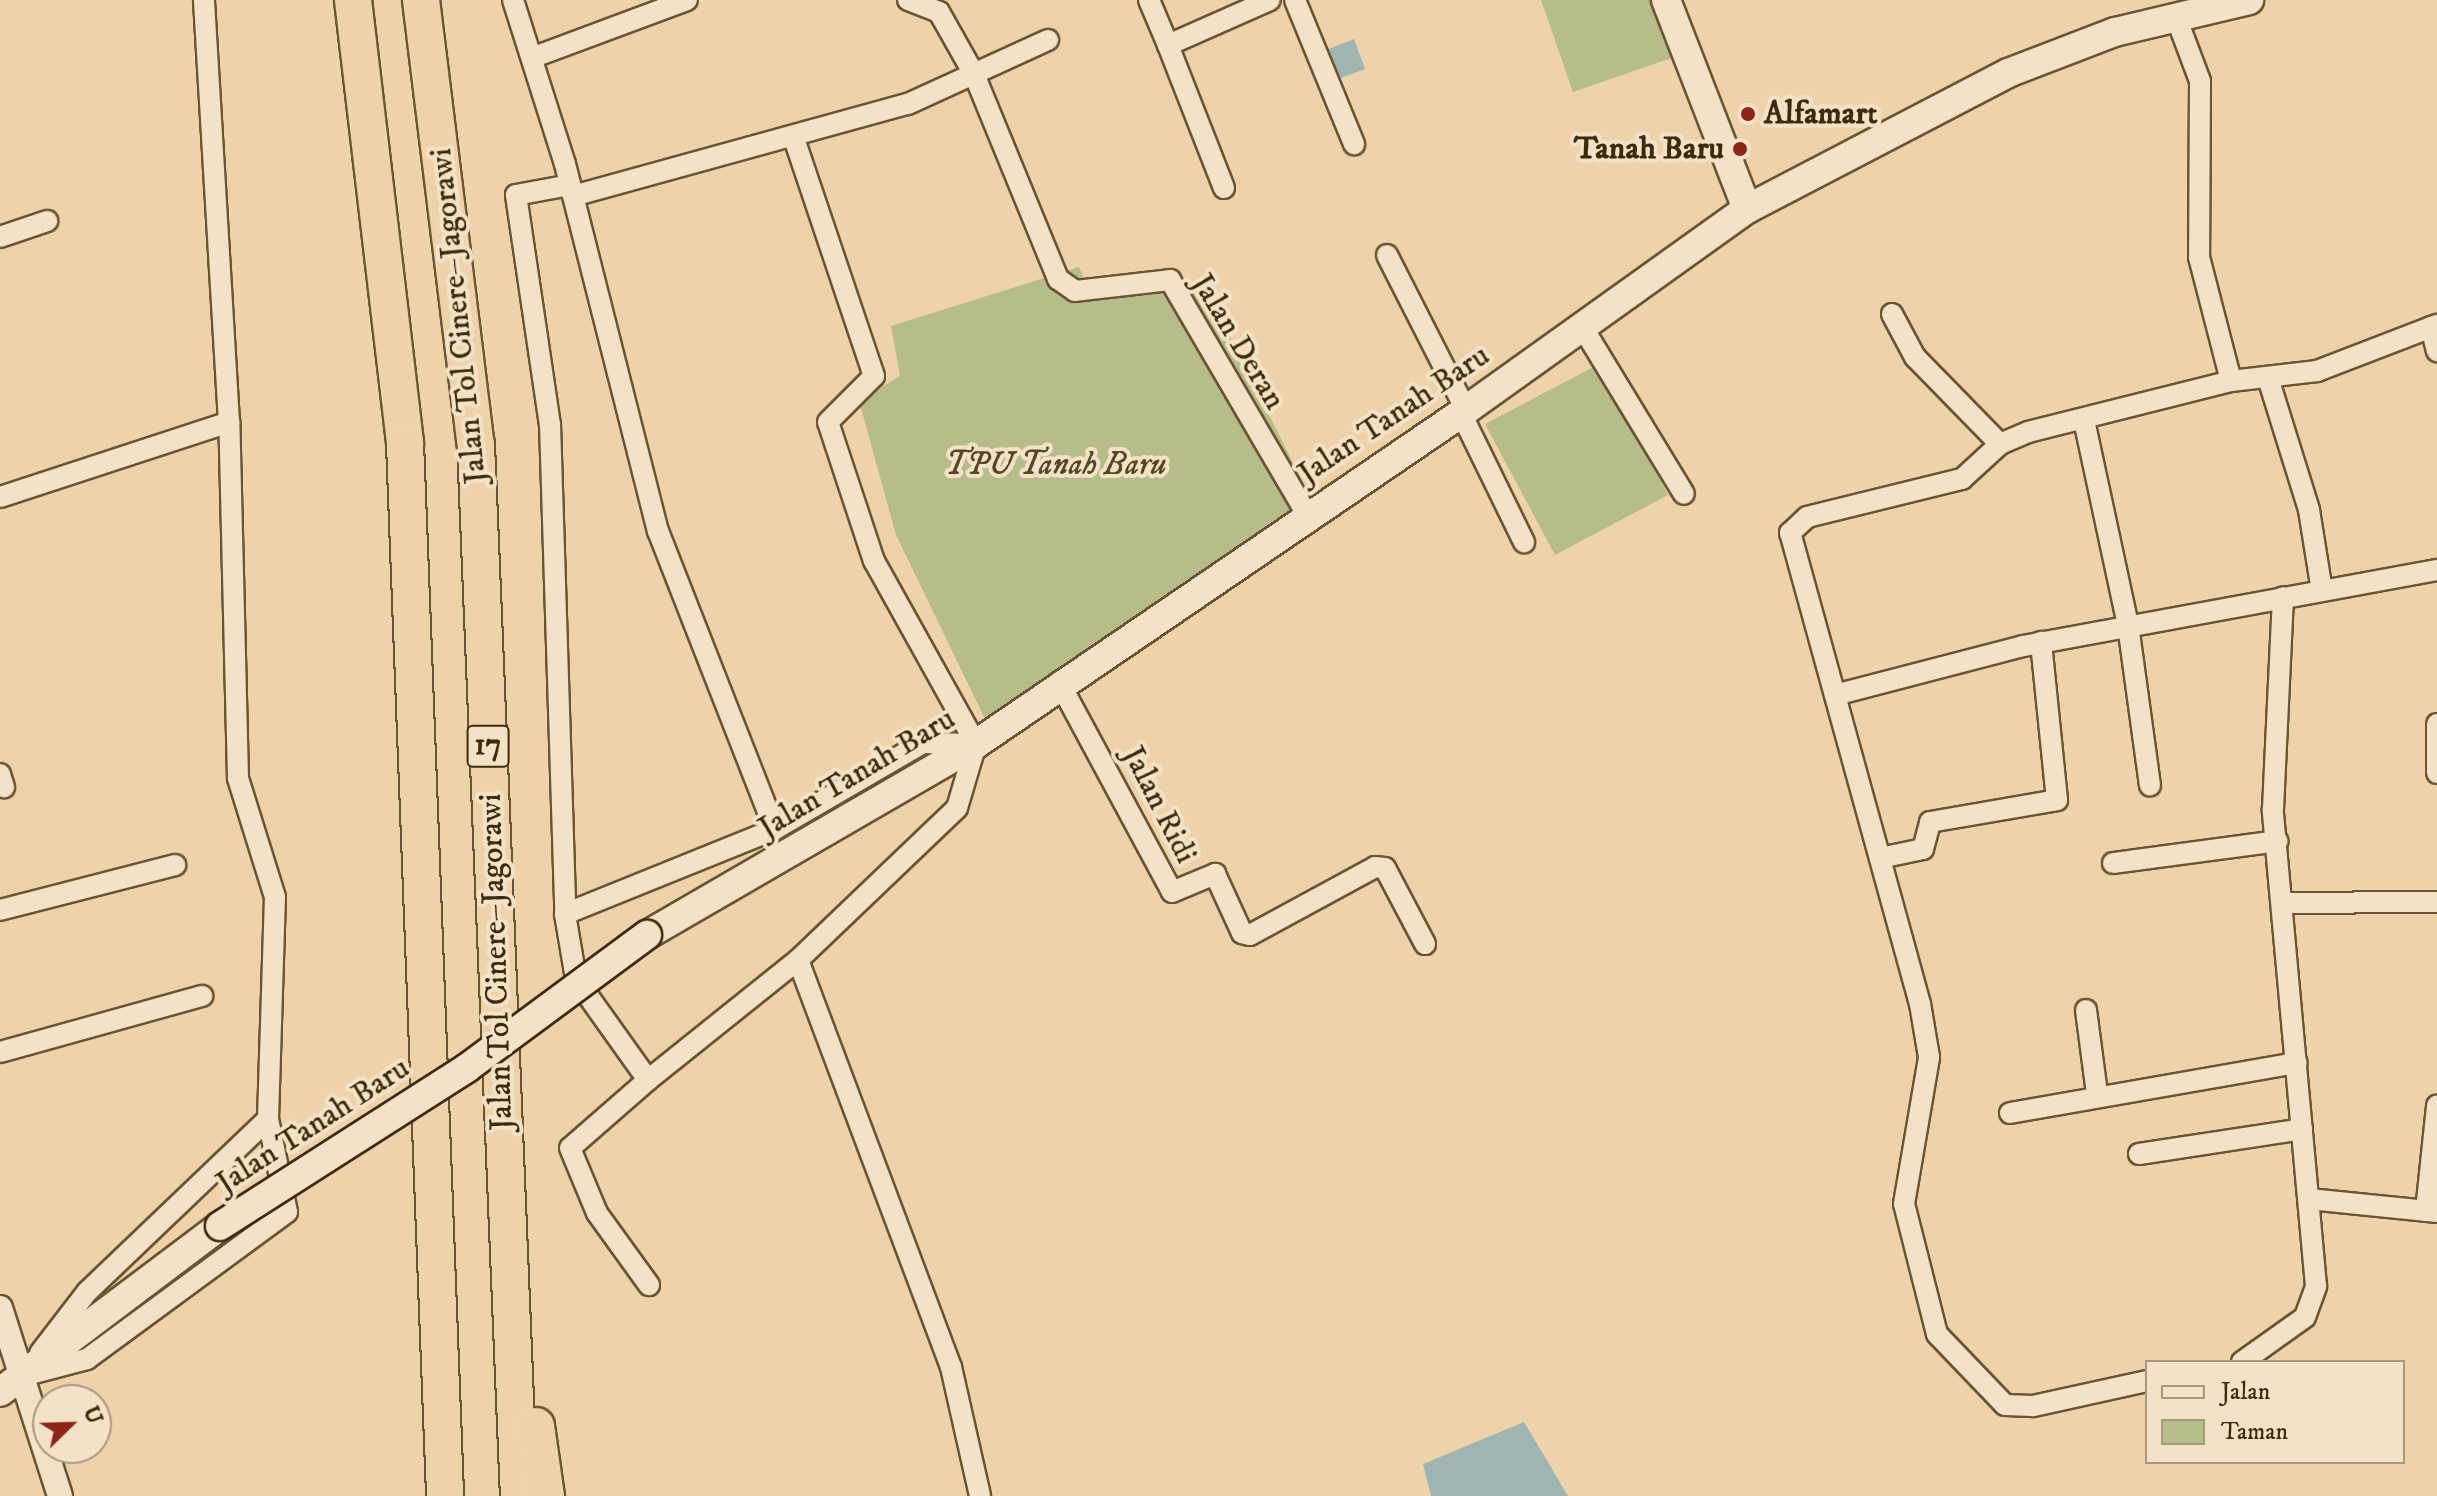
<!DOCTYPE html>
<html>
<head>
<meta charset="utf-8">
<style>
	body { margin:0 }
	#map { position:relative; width:2437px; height:1496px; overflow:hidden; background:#eed3aa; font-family:"IM FELL DW Pica",serif }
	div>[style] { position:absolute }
	.green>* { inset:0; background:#b6bd8a }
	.water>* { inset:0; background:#9eb5b4 }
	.roads { filter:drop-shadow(2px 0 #6a5431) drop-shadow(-2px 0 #6a5431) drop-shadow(0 2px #6a5431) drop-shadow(0 -2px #6a5431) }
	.minor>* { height:20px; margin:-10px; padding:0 10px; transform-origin:10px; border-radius:10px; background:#f4e2c8 }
	.tertiary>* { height:24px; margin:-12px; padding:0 12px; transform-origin:12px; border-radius:12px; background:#f4e2c8 }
	.secondary>* { height:28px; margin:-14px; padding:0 14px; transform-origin:14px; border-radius:14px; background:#f4e2c8 }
	.motorway>* { height:36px; margin:-18px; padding:0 18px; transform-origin:18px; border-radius:18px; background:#eed3aa }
	.bridges { filter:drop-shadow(2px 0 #3e2a09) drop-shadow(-2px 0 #3e2a09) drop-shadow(0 2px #3e2a09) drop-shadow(0 -2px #3e2a09) }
	.secondary-bridge>* { height:28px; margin:-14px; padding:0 14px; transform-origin:14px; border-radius:14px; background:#f4e2c8 }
	.dots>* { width:22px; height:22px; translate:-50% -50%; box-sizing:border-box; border:4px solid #f4e2c8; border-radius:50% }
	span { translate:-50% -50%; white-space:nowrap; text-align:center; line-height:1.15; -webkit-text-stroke:8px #f4e2c8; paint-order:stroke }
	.shield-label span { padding:2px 6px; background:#f4e2c8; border:2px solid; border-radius:6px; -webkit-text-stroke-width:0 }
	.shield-label { font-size:30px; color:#3e2a09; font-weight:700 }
	.poi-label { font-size:32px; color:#3e2a09; font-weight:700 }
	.left { translate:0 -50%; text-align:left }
	.right { translate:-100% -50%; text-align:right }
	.street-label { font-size:32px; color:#3e2a09 }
	.park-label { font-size:32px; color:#564723; font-style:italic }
	.legend { position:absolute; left:2145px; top:1360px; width:260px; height:104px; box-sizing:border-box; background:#f4e2c8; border:2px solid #ab987c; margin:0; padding:10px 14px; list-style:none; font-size:24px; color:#3e2a09 }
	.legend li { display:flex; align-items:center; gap:16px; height:40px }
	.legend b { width:40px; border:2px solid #ab987c }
	.north { position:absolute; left:32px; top:1384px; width:80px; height:80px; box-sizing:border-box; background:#f4e2c8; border:2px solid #ab987c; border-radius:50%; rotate:67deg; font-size:22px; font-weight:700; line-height:32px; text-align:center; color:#3e2a09 }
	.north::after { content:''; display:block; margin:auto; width:28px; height:36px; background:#8f2418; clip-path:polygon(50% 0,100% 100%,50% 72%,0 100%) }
</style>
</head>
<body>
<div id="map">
	<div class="green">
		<div style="clip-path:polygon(1541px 0,1668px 0,1686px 53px,1573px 92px)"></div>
		<div style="clip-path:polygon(1079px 267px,1092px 297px,1203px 282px,1311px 499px,986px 721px,896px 535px,859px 401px,900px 376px,891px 326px)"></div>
		<div style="clip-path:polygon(1599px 364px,1668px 495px,1555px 555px,1485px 424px)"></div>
	</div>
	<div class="water">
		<div style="clip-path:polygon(1354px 39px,1365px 69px,1338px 79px,1326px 50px)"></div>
		<div style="clip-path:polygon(1524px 1422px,1568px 1496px,1431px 1496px,1423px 1464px)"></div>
	</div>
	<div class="roads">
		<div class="minor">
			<div style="left:513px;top:0;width:172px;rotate:72.4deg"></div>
			<div style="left:565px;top:164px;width:379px;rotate:75.8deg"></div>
			<div style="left:658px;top:531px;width:320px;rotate:68.6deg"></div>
			<div style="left:908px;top:0;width:33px;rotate:21deg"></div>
			<div style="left:939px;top:12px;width:71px;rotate:60.6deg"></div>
			<div style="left:974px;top:74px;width:222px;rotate:67.7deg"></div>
			<div style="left:1058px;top:279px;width:21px;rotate:35deg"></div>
			<div style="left:1075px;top:291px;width:96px;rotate:-6.6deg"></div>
			<div style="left:1170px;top:280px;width:271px;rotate:59.7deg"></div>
			<div style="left:1149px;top:0;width:49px;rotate:67.1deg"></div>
			<div style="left:1295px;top:0;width:156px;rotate:67.7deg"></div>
			<div style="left:2176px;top:17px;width:68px;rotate:69.4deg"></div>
			<div style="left:2200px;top:81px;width:176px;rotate:90.3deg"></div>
			<div style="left:2199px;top:257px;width:128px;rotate:75.5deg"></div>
			<div style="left:534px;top:57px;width:163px;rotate:-20.4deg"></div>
			<div style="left:570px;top:185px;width:55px;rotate:169.5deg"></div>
			<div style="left:516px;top:195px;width:232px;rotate:81.6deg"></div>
			<div style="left:550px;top:424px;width:490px;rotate:88.2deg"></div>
			<div style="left:565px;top:914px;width:66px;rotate:80.4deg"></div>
			<div style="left:576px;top:979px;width:124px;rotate:54.5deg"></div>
			<div style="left:648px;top:1080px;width:192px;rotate:-38.7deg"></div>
			<div style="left:798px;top:960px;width:220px;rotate:-43.7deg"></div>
			<div style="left:957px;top:808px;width:67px;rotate:-73.5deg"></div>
			<div style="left:976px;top:744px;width:210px;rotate:-119.1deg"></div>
			<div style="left:874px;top:561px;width:146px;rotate:-108.3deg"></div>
			<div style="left:828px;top:422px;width:65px;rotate:-45deg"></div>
			<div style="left:874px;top:376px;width:251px;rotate:-108.6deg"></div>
			<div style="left:1224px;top:188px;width:154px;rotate:-111.4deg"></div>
			<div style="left:1168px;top:45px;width:111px;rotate:-23.8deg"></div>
			<div style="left:573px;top:196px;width:347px;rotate:-15.4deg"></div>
			<div style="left:908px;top:104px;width:154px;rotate:-24.6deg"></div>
			<div style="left:0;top:237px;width:50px;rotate:-18.8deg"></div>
			<div style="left:1387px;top:255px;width:174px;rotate:63deg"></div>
			<div style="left:1892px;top:314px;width:49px;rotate:61.9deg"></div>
			<div style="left:1915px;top:357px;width:122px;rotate:45.7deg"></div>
			<div style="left:2431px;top:327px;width:25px;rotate:76deg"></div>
			<div style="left:1583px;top:328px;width:194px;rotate:58.7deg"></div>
			<div style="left:2268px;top:378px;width:138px;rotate:72.7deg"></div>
			<div style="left:2309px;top:510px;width:82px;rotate:80.9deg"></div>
			<div style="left:1461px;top:413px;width:144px;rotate:64deg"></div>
			<div style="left:2084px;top:420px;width:210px;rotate:77.9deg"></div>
			<div style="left:2128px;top:625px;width:162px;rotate:82.2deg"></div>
			<div style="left:0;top:497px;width:241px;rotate:-18.1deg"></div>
			<div style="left:1059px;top:682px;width:238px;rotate:61.7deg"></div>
			<div style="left:1172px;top:892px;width:47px;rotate:-22.7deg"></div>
			<div style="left:1215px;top:874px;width:65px;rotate:65.4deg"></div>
			<div style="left:1242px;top:933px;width:8px;rotate:14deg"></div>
			<div style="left:1250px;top:935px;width:142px;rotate:-28.5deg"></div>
			<div style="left:1375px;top:867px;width:10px;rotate:6deg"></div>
			<div style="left:1385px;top:868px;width:86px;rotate:62.2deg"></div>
			<div style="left:1835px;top:695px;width:194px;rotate:-14.6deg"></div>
			<div style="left:2023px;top:646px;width:421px;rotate:-10.4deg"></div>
			<div style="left:2437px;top:724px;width:49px;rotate:90deg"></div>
			<div style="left:0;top:774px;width:14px;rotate:73deg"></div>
			<div style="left:1880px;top:858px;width:44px;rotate:-11.8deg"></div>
			<div style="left:1923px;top:849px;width:28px;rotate:-75deg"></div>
			<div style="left:1930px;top:822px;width:129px;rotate:-9.8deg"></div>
			<div style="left:2057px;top:800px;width:159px;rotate:-95.8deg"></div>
			<div style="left:2113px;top:863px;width:166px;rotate:-7.6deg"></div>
			<div style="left:2284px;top:903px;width:153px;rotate:-0.4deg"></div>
			<div style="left:0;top:910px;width:181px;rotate:-14.4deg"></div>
			<div style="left:565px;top:914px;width:227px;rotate:-22deg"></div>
			<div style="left:775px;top:829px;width:171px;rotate:-30.2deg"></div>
			<div style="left:923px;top:743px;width:53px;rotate:1.1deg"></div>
			<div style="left:798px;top:960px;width:435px;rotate:69.4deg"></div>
			<div style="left:951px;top:1367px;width:132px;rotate:77.3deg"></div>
			<div style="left:2086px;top:1010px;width:84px;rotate:82.5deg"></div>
			<div style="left:0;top:1052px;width:210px;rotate:-15.5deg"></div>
			<div style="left:648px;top:1080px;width:103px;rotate:138.9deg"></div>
			<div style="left:570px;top:1148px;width:70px;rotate:67.4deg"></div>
			<div style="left:597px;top:1213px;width:89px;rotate:54.2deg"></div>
			<div style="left:2010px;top:1113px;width:291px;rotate:-9.9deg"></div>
			<div style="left:2139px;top:1154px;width:165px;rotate:-8.7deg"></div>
			<div style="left:2309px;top:1199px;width:129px;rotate:5.8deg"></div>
			<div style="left:2426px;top:1211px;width:106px;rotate:-84deg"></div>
			<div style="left:40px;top:1353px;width:77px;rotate:-52.4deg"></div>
			<div style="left:87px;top:1292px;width:250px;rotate:-43.7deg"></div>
			<div style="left:2242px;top:1362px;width:77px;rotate:-35.5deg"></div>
			<div style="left:2305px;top:1317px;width:33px;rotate:-70deg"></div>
			<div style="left:2316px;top:1286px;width:479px;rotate:-95.2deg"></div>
			<div style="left:2273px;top:809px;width:212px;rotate:-87.3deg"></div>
			<div style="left:30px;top:1374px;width:59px;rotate:-14.7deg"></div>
			<div style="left:87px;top:1359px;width:248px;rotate:-36.3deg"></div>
			<div style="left:287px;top:1212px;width:95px;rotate:-101.5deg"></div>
			<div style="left:268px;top:1119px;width:222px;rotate:-88.2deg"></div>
			<div style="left:275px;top:897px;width:125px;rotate:-107.3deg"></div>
			<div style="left:238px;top:778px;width:356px;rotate:-91.4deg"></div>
			<div style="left:229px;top:422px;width:423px;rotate:-93.4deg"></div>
			<div style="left:2147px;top:1381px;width:117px;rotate:167.6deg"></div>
			<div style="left:2033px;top:1406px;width:28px;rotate:-178deg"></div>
			<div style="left:2005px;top:1405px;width:98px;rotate:-133.8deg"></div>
			<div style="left:1937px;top:1334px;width:134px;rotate:-104.2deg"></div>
			<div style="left:1904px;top:1204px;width:149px;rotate:-80.3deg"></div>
			<div style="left:1929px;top:1057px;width:54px;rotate:-99.6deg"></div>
			<div style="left:1920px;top:1004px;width:489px;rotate:-105.4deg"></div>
			<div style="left:1790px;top:533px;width:23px;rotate:-43deg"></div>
			<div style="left:1807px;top:517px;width:160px;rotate:-13.8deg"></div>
			<div style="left:1962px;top:479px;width:52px;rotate:-42.6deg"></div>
			<div style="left:2000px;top:444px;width:30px;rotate:-23deg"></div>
			<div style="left:2028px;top:432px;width:209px;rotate:-14.1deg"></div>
			<div style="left:2231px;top:381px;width:87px;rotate:-6.6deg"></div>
			<div style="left:2317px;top:371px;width:129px;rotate:-21deg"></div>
		</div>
		<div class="tertiary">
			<div style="left:0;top:1308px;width:197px;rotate:72.3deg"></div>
		</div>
		<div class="secondary">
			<div style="left:1666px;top:0;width:224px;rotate:68.8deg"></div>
			<div style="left:647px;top:935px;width:380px;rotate:-30.1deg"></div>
			<div style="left:976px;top:744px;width:593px;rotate:-34.28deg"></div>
			<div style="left:1466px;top:410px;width:345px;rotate:-35.6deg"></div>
			<div style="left:1747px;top:209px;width:294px;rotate:-27.5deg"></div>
			<div style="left:2008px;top:73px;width:115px;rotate:-21deg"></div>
			<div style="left:2115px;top:32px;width:138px;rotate:-13.4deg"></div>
			<div style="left:0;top:1392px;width:276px;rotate:-37deg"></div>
		</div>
		<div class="motorway">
			<div style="left:353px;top:0;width:446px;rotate:83.3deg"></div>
			<div style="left:405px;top:443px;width:1054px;rotate:87.82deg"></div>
			<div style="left:421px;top:0;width:448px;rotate:83deg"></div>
			<div style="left:476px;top:445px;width:1052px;rotate:87.66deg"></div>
			<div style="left:536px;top:1426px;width:71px;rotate:81.9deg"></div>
		</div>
	</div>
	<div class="bridges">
		<div class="secondary-bridge">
			<div style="left:220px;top:1226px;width:293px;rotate:-32.6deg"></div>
			<div style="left:467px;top:1068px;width:224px;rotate:-36.5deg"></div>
		</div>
	</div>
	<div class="dots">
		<div style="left:1748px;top:114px;background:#8f2418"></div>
		<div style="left:1740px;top:149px;background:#8f2418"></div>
	</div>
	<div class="shield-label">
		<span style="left:488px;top:746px">17</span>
	</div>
	<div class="poi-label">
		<span class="left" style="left:1764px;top:114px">Alfamart</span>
		<span class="right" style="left:1724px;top:149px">Tanah Baru</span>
	</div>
	<div class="street-label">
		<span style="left:459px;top:316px;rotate:-96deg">Jalan Tol Cinere–Jagorawi</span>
		<span style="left:1238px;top:342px;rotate:59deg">Jalan Deran</span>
		<span style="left:1394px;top:415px;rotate:-34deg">Jalan Tanah Baru</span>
		<span style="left:857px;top:774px;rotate:-31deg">Jalan Tanah Baru</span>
		<span style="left:1159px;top:805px;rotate:63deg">Jalan Ridi</span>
		<span style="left:497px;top:962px;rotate:-92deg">Jalan Tol Cinere–Jagorawi</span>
		<span style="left:313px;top:1126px;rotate:-33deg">Jalan Tanah Baru</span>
	</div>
	<div class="park-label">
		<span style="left:1056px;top:465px">TPU Tanah Baru</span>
	</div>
	<ul class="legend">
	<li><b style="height:10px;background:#f4e2c8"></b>Jalan</li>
	<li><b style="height:22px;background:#b6bd8a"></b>Taman</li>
	</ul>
	<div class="north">U</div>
</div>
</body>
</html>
